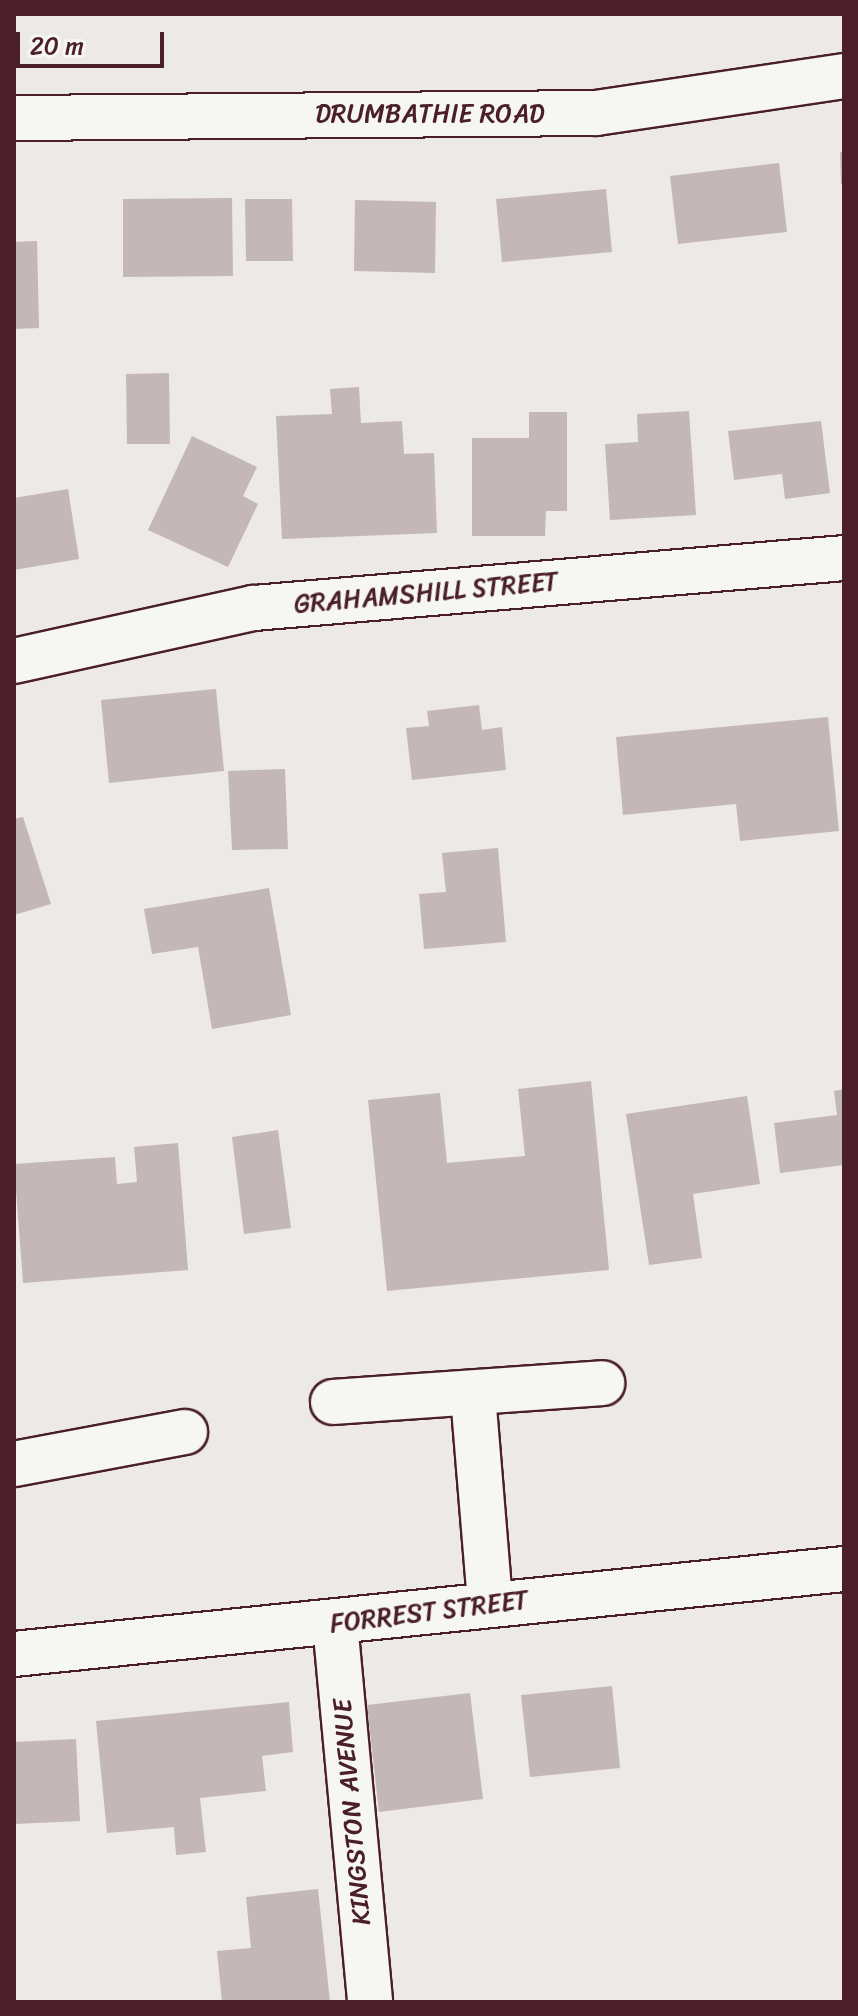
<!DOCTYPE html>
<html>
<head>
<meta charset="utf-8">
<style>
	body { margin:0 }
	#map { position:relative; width:858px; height:2016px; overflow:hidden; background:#ece9e6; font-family:Sriracha,sans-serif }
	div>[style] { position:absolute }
	.building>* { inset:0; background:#c4b7b7 }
	.roads { filter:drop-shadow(2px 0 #4a1f2b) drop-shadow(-2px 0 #4a1f2b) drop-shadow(0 2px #4a1f2b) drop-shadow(0 -2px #4a1f2b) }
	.minor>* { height:44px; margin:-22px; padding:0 22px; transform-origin:22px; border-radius:22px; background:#f6f6f2 }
	.major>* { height:44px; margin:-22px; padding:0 22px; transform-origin:22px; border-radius:22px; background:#f6f6f2 }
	span { translate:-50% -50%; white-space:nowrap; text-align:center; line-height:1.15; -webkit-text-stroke:6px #f6f6f2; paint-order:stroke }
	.street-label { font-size:26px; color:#4a1f2b }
	.frame { position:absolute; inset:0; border:16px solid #4a1f2b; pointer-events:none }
	.scale { position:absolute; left:16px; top:32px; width:148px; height:36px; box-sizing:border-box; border:4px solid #4a1f2b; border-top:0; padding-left:10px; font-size:24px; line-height:28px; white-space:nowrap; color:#4a1f2b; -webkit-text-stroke:6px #f6f6f2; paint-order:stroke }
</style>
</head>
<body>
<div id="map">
	<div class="building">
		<div style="clip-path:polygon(840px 152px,844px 152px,844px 184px,841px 184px)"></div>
		<div style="clip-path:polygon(779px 163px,787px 232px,678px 244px,670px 176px)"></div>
		<div style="clip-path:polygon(606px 189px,612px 252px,502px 262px,496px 199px)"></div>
		<div style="clip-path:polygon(232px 198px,233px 276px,123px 277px,123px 199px)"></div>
		<div style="clip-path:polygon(245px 199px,292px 199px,293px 261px,246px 261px)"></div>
		<div style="clip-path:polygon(355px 200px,436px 202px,435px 273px,354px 271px)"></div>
		<div style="clip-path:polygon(37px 241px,39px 328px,14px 329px,14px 242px)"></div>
		<div style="clip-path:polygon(169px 373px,170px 444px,127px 444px,126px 374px)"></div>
		<div style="clip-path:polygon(359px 387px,361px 423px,402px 421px,404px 454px,434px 453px,437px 533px,282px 539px,276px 416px,332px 414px,330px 389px)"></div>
		<div style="clip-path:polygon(689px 411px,696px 515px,610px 520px,605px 444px,638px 442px,637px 414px)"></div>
		<div style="clip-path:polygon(529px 412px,567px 412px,567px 511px,546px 511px,545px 536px,472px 536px,472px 438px,529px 438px)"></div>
		<div style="clip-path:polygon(821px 421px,830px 493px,785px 499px,782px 474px,734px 480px,728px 431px)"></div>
		<div style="clip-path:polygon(192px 436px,257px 467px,243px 496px,258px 504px,228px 567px,148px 530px)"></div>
		<div style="clip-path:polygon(68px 489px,79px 559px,14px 570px,14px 498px)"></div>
		<div style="clip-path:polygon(216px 689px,224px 771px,109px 783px,101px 700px)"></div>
		<div style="clip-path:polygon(479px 705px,482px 730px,502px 727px,506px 770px,412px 780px,406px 728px,429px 726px,427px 711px)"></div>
		<div style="clip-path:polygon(828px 717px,839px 831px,740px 841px,736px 804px,623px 815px,616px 737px)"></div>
		<div style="clip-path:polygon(285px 769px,288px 849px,232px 850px,228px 771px)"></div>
		<div style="clip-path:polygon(23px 817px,51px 904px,14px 915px,14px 819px)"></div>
		<div style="clip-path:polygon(498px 848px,506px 942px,424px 949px,419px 894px,446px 892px,442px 853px)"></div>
		<div style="clip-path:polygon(269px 888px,291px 1015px,212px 1029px,198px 947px,152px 954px,144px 909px)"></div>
		<div style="clip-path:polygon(591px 1081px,609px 1270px,387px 1291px,368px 1100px,440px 1093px,447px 1163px,525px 1156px,518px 1089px)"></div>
		<div style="clip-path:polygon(844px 1089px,844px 1165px,780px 1173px,774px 1123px,837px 1115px,834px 1091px)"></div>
		<div style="clip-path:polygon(747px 1096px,760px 1184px,693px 1194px,702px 1258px,649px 1265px,626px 1114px)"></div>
		<div style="clip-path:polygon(278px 1130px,291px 1228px,244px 1234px,232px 1137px)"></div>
		<div style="clip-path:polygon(178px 1143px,188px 1270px,23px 1283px,14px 1164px,115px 1157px,117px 1184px,137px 1182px,134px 1147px)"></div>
		<div style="clip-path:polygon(612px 1686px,620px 1768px,530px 1777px,521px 1695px)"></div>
		<div style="clip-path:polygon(470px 1693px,483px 1799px,379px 1812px,367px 1705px)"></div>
		<div style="clip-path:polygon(289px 1702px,293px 1752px,262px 1756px,266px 1791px,200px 1798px,206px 1852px,176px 1855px,174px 1827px,107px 1833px,96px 1721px)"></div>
		<div style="clip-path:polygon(76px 1739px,80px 1821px,14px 1824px,14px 1742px)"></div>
		<div style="clip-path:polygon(318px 1889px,330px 2002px,222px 2002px,217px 1951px,251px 1948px,246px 1897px)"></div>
	</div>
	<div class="roads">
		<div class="minor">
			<div style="left:14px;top:118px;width:582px;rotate:-0.49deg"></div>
			<div style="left:596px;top:113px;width:251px;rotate:-8.5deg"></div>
			<div style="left:14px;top:661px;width:246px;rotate:-12.5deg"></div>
			<div style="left:254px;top:608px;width:592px;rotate:-4.84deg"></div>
			<div style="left:473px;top:1395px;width:210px;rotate:85.3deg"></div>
			<div style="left:333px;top:1402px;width:270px;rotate:-4deg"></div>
			<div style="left:14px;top:1464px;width:174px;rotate:-10.6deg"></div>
			<div style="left:335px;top:1623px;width:381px;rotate:84.7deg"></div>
		</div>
		<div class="major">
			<div style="left:14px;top:1654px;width:834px;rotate:-5.85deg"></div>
		</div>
	</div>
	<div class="street-label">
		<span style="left:430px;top:114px">DRUMBATHIE ROAD</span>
		<span style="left:426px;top:593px;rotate:-5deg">GRAHAMSHILL STREET</span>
		<span style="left:429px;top:1612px;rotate:-7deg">FORREST STREET</span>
		<span style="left:352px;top:1812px;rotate:-95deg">KINGSTON AVENUE</span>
	</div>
	<div class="frame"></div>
	<div class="scale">20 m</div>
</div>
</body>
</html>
